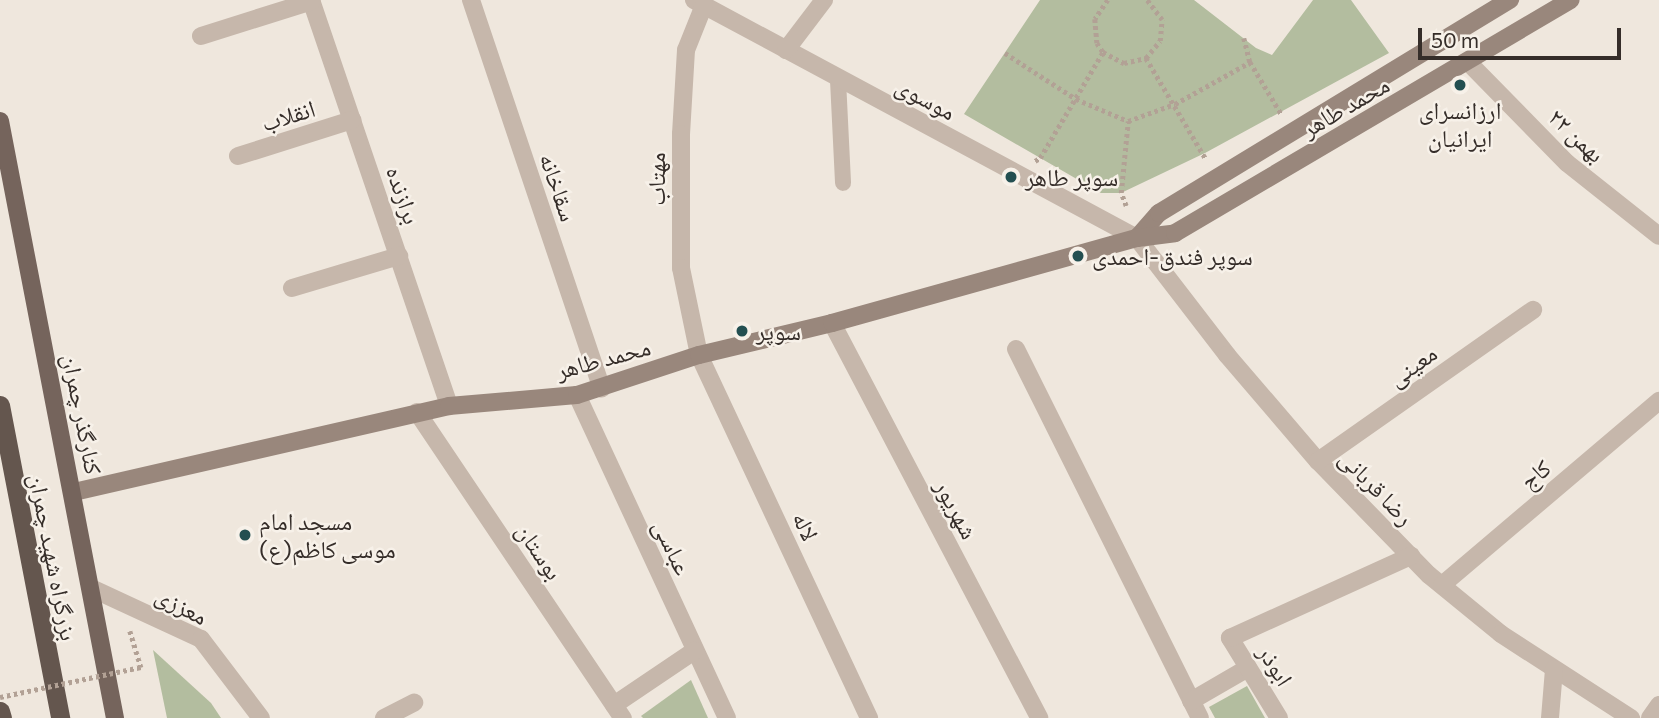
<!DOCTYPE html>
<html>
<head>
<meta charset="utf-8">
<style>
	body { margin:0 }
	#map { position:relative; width:1659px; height:718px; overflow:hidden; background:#efe7dd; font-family:Commissioner,"Noto Naskh Arabic",sans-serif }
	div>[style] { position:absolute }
	.green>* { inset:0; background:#b3bd9f }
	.path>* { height:4.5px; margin-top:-2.25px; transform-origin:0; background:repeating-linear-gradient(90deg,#b2a195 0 3.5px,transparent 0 7px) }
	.service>* { height:16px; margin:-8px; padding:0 8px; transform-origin:8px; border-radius:8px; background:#c6b7ab }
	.minor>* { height:18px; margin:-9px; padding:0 9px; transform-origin:9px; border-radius:9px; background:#c6b7ab }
	.secondary>* { height:18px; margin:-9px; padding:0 9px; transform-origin:9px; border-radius:9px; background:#99877c }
	.primary>* { height:18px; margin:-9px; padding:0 9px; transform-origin:9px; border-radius:9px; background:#75645c }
	.trunk>* { height:19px; margin:-9.5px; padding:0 9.5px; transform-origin:9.5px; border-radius:9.5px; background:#64564e }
	.path-bridge>* { height:4.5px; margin-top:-2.25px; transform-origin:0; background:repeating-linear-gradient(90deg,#b2a195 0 3.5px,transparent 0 7px) }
	.dots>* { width:19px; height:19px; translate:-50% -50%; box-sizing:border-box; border:4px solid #f7f1e9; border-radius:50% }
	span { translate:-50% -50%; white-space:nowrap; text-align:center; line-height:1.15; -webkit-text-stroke:5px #f7f1e9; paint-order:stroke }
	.street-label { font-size:24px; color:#352d29 }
	.poi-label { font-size:24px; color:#352d29 }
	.left { translate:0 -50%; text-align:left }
	.scale { position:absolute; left:1418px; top:28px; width:203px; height:32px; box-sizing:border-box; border:4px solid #352d29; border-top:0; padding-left:9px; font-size:21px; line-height:24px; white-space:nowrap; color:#352d29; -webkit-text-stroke:5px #f7f1e9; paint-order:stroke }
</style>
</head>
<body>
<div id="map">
	<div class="green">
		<div style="clip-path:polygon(1040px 0,1194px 0,1256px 48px,1272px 55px,1313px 0,1351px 0,1389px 53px,1205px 153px,1121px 193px,1101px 193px,964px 114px)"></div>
		<div style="clip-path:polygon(153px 650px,211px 703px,221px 718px,167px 718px)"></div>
		<div style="clip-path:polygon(691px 680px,708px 718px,643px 718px,641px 716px)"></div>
		<div style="clip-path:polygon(1247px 686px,1265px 718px,1215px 718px,1209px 707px)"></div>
	</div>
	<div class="path">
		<div style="left:1108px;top:0;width:23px;rotate:124deg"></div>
		<div style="left:1095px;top:19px;width:24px;rotate:85deg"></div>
		<div style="left:1097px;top:43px;width:11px;rotate:56deg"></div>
		<div style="left:1103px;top:52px;width:24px;rotate:28deg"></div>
		<div style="left:1124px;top:63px;width:23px;rotate:-13deg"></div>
		<div style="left:1146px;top:58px;width:22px;rotate:-51deg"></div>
		<div style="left:1160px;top:41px;width:21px;rotate:-85deg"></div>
		<div style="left:1162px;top:20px;width:25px;rotate:-127deg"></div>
		<div style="left:1244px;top:38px;width:25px;rotate:76deg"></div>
		<div style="left:1250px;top:62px;width:62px;rotate:58.9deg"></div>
		<div style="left:1005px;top:53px;width:85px;rotate:32.9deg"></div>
		<div style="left:1076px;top:99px;width:56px;rotate:22.9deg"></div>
		<div style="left:1128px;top:121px;width:50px;rotate:-19.9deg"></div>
		<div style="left:1175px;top:104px;width:86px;rotate:-29.2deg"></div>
		<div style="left:1146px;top:58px;width:117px;rotate:59.3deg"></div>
		<div style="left:1035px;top:161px;width:6px;rotate:-31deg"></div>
		<div style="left:1040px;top:158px;width:123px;rotate:-59.3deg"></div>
		<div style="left:1126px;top:206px;width:14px;rotate:-111deg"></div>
		<div style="left:1121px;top:193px;width:72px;rotate:-84.4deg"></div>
		<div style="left:130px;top:631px;width:38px;rotate:73deg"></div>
	</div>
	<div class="service">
		<div style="left:838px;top:80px;width:103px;rotate:87.2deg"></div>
	</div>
	<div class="minor">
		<div style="left:311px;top:0;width:429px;rotate:71.2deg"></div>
		<div style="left:471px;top:0;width:410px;rotate:71.4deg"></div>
		<div style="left:694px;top:0;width:503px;rotate:28.25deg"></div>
		<div style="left:1137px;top:238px;width:148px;rotate:52.4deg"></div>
		<div style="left:1227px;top:355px;width:140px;rotate:49.4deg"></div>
		<div style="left:1318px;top:461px;width:159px;rotate:45.8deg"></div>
		<div style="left:1429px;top:575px;width:93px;rotate:39.3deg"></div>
		<div style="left:1501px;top:634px;width:155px;rotate:32.9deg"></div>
		<div style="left:704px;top:5px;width:48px;rotate:111.8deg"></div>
		<div style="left:686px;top:50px;width:84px;rotate:93.4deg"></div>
		<div style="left:681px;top:134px;width:134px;rotate:90deg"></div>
		<div style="left:681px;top:268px;width:89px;rotate:78.3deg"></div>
		<div style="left:699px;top:355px;width:401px;rotate:64.9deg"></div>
		<div style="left:201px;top:36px;width:116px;rotate:-17.5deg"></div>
		<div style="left:786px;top:50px;width:63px;rotate:-52.8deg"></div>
		<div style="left:1468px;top:62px;width:141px;rotate:45.6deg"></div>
		<div style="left:1567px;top:163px;width:117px;rotate:38.4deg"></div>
		<div style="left:238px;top:156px;width:120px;rotate:-17.5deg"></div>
		<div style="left:292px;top:288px;width:112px;rotate:-16.7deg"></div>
		<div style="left:832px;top:323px;width:446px;rotate:62.3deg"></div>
		<div style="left:1016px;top:349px;width:412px;rotate:63.5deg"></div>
		<div style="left:577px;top:395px;width:356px;rotate:65.1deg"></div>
		<div style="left:417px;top:412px;width:369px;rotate:56.1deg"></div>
		<div style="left:1318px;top:461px;width:263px;rotate:-35.1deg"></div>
		<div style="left:1442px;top:585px;width:285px;rotate:-40.3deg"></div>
		<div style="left:91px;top:588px;width:121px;rotate:24.9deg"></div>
		<div style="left:201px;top:639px;width:99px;rotate:52.8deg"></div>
		<div style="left:1191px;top:701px;width:66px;rotate:-30.1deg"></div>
		<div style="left:614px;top:705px;width:97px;rotate:-34deg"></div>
		<div style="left:384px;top:718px;width:34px;rotate:-27deg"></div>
		<div style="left:1279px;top:718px;width:94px;rotate:-121.5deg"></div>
		<div style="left:1230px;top:638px;width:199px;rotate:-24.4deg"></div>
		<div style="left:1550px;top:718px;width:49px;rotate:-85.3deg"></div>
		<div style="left:1650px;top:718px;width:16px;rotate:-55deg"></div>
	</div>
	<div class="secondary">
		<div style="left:1137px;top:238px;width:33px;rotate:-49deg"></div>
		<div style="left:1159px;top:213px;width:411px;rotate:-31.3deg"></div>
		<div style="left:74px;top:492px;width:385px;rotate:-12.9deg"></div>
		<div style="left:449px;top:406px;width:128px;rotate:-4.9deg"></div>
		<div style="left:577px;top:395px;width:128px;rotate:-18.2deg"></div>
		<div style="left:699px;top:355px;width:137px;rotate:-13.5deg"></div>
		<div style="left:832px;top:323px;width:317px;rotate:-15.6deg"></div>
		<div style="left:1137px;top:238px;width:38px;rotate:-7deg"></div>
		<div style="left:1175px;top:233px;width:459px;rotate:-30.5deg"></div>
	</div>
	<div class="primary">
		<div style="left:0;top:121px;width:608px;rotate:79.1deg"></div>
	</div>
	<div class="trunk">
		<div style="left:0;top:405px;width:319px;rotate:79.1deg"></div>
		<div style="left:0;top:711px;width:7px;rotate:74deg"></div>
	</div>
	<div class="path-bridge">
		<div style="left:0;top:697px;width:144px;rotate:-12deg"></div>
	</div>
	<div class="dots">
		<div style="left:1460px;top:85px;background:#234f51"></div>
		<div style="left:1011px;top:177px;background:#234f51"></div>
		<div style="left:1078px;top:256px;background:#234f51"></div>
		<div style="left:742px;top:331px;background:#234f51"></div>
		<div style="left:245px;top:535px;background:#234f51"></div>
	</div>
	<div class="street-label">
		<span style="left:926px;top:98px;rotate:28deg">موسوی</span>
		<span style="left:1345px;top:106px;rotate:-30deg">محمد طاهر</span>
		<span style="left:288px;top:115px;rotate:-17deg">انقلاب</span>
		<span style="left:1577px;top:135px;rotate:43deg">۲۲ بهمن</span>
		<span style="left:656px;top:179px;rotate:-90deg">مهتاب</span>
		<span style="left:559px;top:187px;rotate:71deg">سقاخانه</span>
		<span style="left:404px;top:195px;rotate:71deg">برازنده</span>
		<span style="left:603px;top:358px;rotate:-15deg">محمد طاهر</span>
		<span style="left:1412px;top:365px;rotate:-35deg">معینی</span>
		<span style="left:83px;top:414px;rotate:79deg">کنارگذر چمران</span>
		<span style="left:1535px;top:474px;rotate:-40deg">کاج</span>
		<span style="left:1377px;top:487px;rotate:46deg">رضا قربانی</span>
		<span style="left:957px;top:509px;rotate:62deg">شهریور</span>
		<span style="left:806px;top:526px;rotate:65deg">لاله</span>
		<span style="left:673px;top:547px;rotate:65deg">عباسی</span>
		<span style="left:540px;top:551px;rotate:56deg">بوستان</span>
		<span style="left:54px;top:557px;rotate:79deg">بزرگراه شهید چمران</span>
		<span style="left:182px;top:605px;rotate:28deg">معززی</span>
		<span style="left:1276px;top:665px;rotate:58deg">ابوذر</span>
	</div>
	<div class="poi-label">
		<span style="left:1460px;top:124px">ارزانسرای<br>ایرانیان</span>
		<span class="left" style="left:1025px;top:177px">سوپر طاهر</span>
		<span class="left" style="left:1092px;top:256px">سوپر فندق-احمدی</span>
		<span class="left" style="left:756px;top:331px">سوپر</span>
		<span class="left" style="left:259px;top:535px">مسجد امام<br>موسی کاظم(ع)</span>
	</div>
	<div class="scale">50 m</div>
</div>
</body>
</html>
